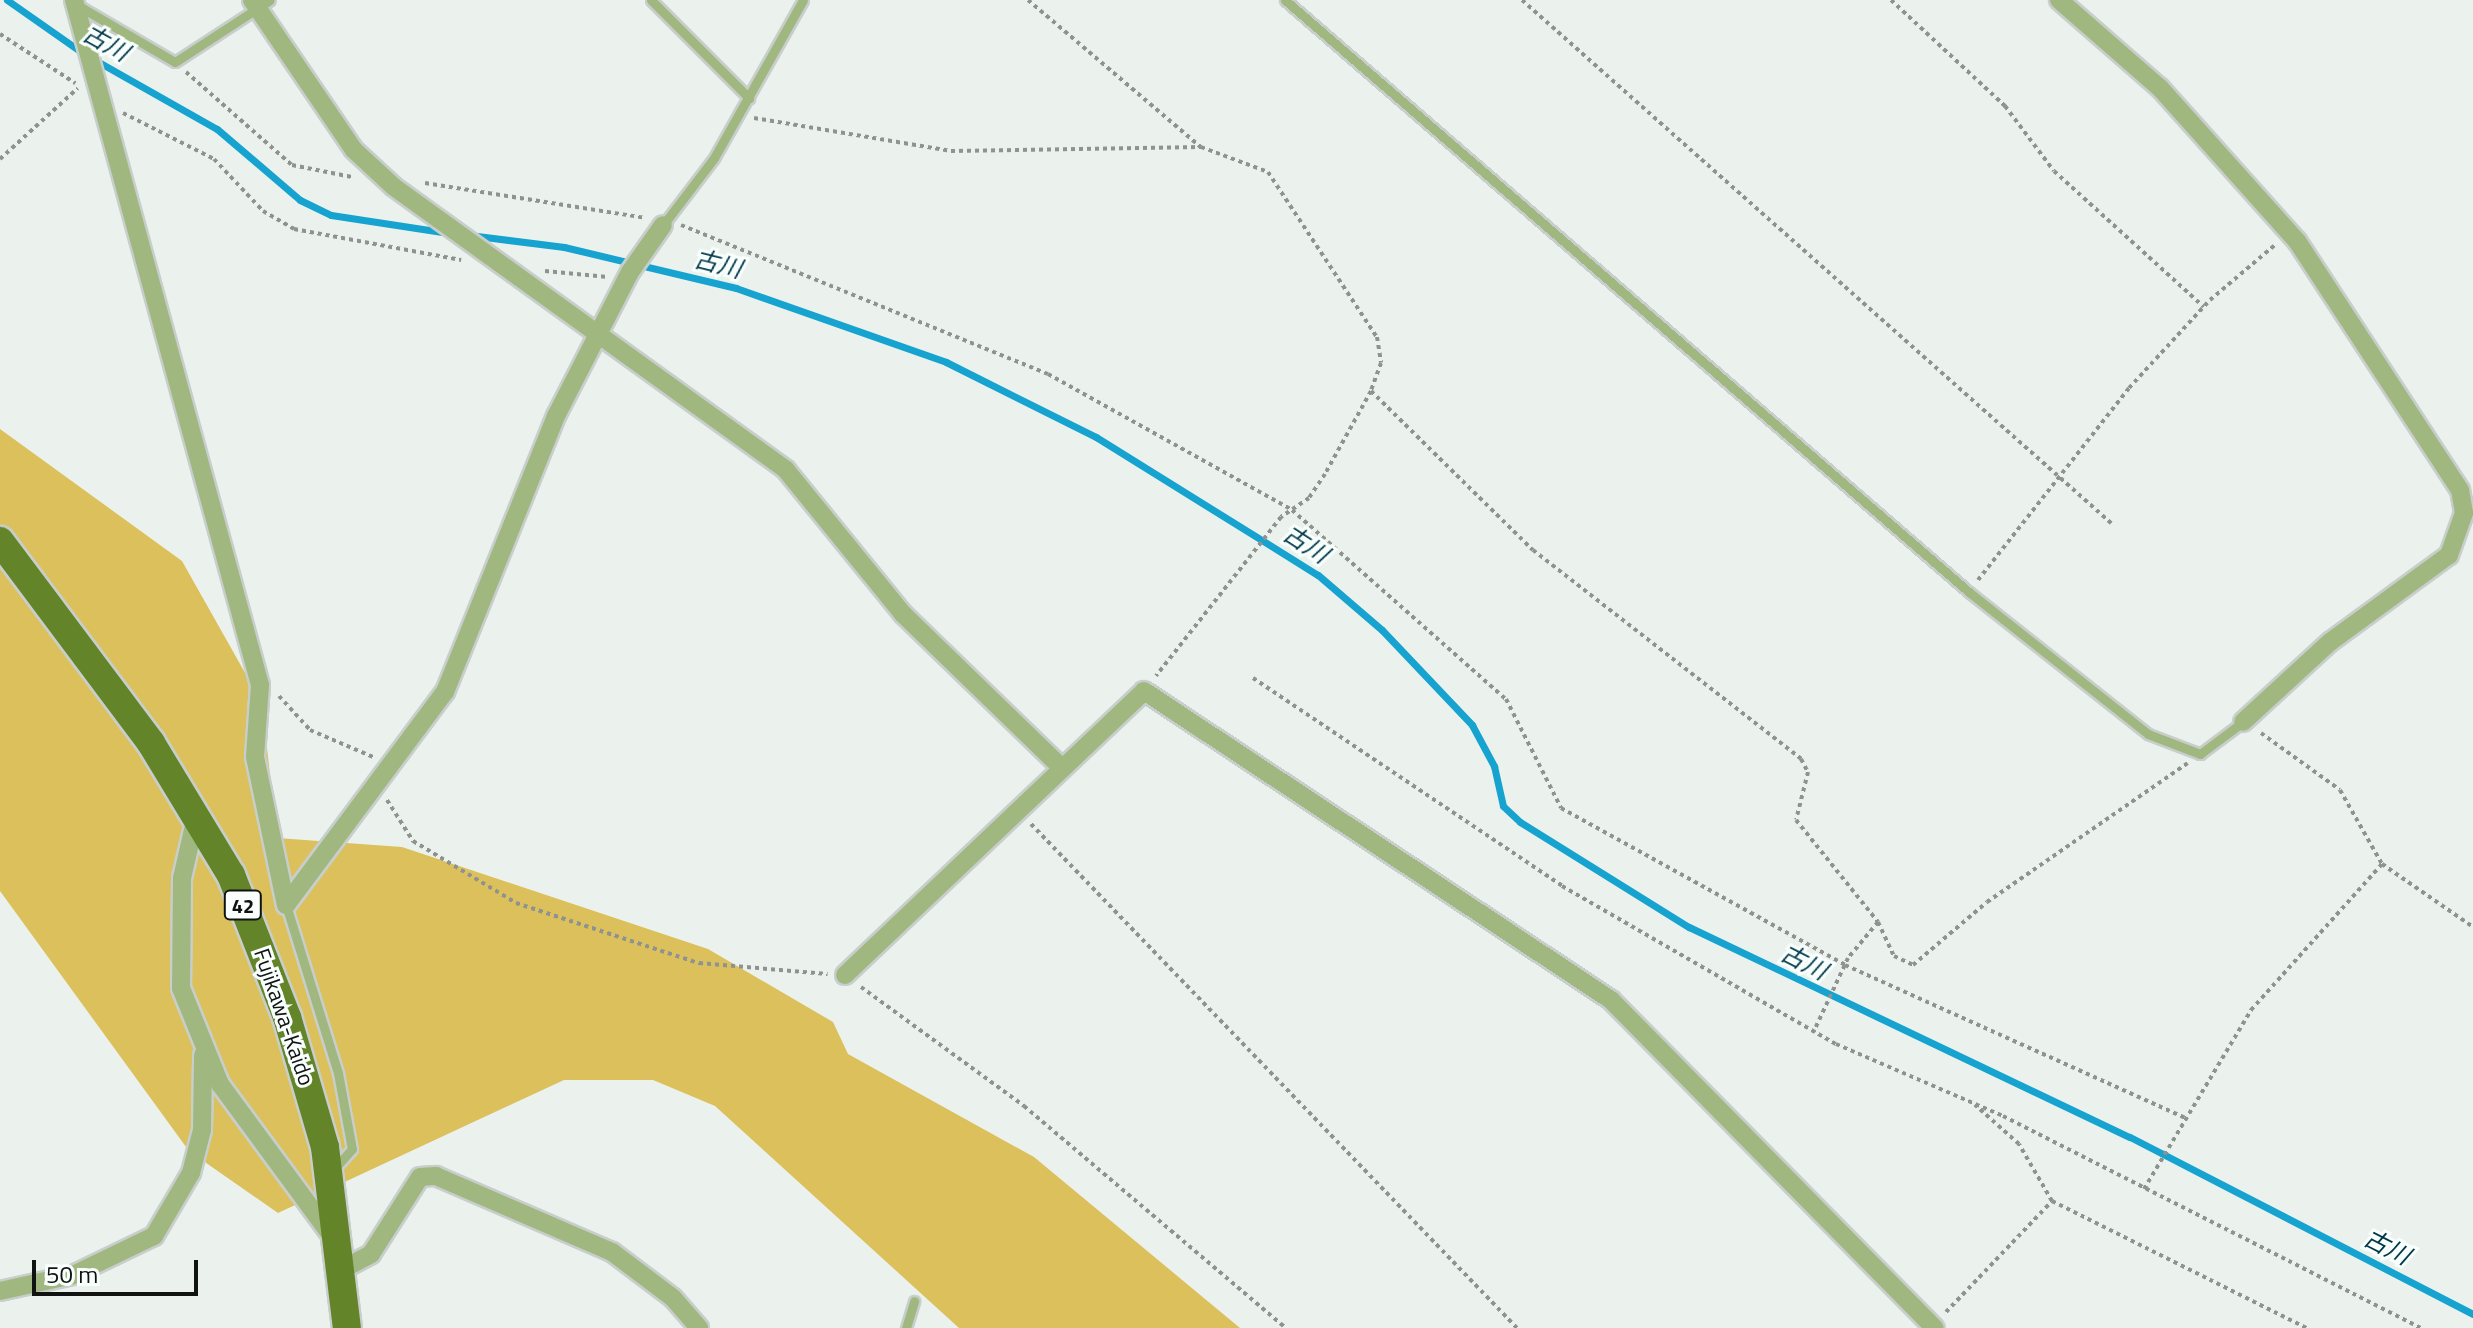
<!DOCTYPE html>
<html>
<head>
<meta charset="utf-8">
<style>
	body { margin:0 }
	#map { position:relative; width:2473px; height:1328px; overflow:hidden; background:#ebf2ee; font-family:"Titillium Web","Noto Sans JP",sans-serif }
	div>[style] { position:absolute }
	.forest>* { inset:0; background:#dbc05b }
	.stream>* { height:7px; margin:-3.5px; padding:0 3.5px; transform-origin:3.5px; border-radius:3.5px; background:#17a3cf }
	.path>* { height:4px; margin-top:-2px; transform-origin:0; background:repeating-linear-gradient(90deg,#8e9391 0 4px,transparent 0 8px) }
	.roads { filter:drop-shadow(2px 0 #c8cecb) drop-shadow(-2px 0 #c8cecb) drop-shadow(0 2px #c8cecb) drop-shadow(0 -2px #c8cecb) }
	.lane>* { height:9px; margin:-4.5px; padding:0 4.5px; transform-origin:4.5px; border-radius:4.5px; background:#a0b87f }
	.street>* { height:18px; margin:-9px; padding:0 9px; transform-origin:9px; border-radius:9px; background:#a0b87f }
	.primary>* { height:28px; margin:-14px; padding:0 14px; transform-origin:14px; border-radius:14px; background:#638428 }
	span { translate:-50% -50%; white-space:nowrap; text-align:center; line-height:1.15; -webkit-text-stroke:6px #f9fffc; paint-order:stroke }
	.shield-label span { padding:2px 6px; background:#f9fffc; border:2px solid; border-radius:6px; -webkit-text-stroke-width:0 }
	.shield-label { font-size:20px; color:#111312; font-weight:700 }
	.street-label { font-size:22px; color:#111312 }
	.water-label { font-size:24px; color:#003749; font-style:italic }
	.scale { position:absolute; left:32px; top:1260px; width:166px; height:36px; box-sizing:border-box; border:4px solid #111312; border-top:0; padding-left:10px; font-size:24px; line-height:28px; white-space:nowrap; color:#111312; -webkit-text-stroke:6px #f9fffc; paint-order:stroke }
</style>
</head>
<body>
<div id="map">
	<div class="forest">
		<div style="clip-path:polygon(0 429px,182px 561px,262px 703px,277px 838px,402px 847px,708px 949px,833px 1022px,848px 1054px,1034px 1157px,1240px 1328px,959px 1328px,715px 1106px,653px 1080px,564px 1080px,278px 1213px,189px 1151px,0 891px)"></div>
	</div>
	<div class="stream">
		<div style="left:7px;top:0;width:94px;rotate:35deg"></div>
		<div style="left:95px;top:60px;width:140px;rotate:29.5deg"></div>
		<div style="left:217px;top:129px;width:109px;rotate:40.5deg"></div>
		<div style="left:300px;top:200px;width:34px;rotate:26deg"></div>
		<div style="left:331px;top:215px;width:119px;rotate:8.7deg"></div>
		<div style="left:469px;top:235px;width:96px;rotate:7.2deg"></div>
		<div style="left:564px;top:247px;width:177px;rotate:13.4deg"></div>
		<div style="left:736px;top:288px;width:223px;rotate:19.4deg"></div>
		<div style="left:946px;top:362px;width:168px;rotate:26.6deg"></div>
		<div style="left:1096px;top:437px;width:261px;rotate:31.9deg"></div>
		<div style="left:1318px;top:575px;width:84px;rotate:40.7deg"></div>
		<div style="left:1382px;top:630px;width:131px;rotate:46.5deg"></div>
		<div style="left:1472px;top:725px;width:47px;rotate:61.8deg"></div>
		<div style="left:1494px;top:766px;width:41px;rotate:77.3deg"></div>
		<div style="left:1503px;top:806px;width:23px;rotate:43deg"></div>
		<div style="left:1520px;top:822px;width:199px;rotate:31.9deg"></div>
		<div style="left:1689px;top:927px;width:488px;rotate:25.5deg"></div>
		<div style="left:2130px;top:1137px;width:386px;rotate:27.3deg"></div>
	</div>
	<div class="path">
		<div style="left:1028px;top:0;width:227px;rotate:40.4deg"></div>
		<div style="left:1201px;top:147px;width:72px;rotate:20.5deg"></div>
		<div style="left:1268px;top:172px;width:198px;rotate:56.6deg"></div>
		<div style="left:1377px;top:337px;width:26px;rotate:81deg"></div>
		<div style="left:1381px;top:363px;width:30px;rotate:110deg"></div>
		<div style="left:1371px;top:391px;width:95px;rotate:119deg"></div>
		<div style="left:1325px;top:474px;width:29px;rotate:124deg"></div>
		<div style="left:1309px;top:498px;width:34px;rotate:146deg"></div>
		<div style="left:1281px;top:517px;width:202px;rotate:128.2deg"></div>
		<div style="left:1522px;top:0;width:788px;rotate:41.6deg"></div>
		<div style="left:1891px;top:0;width:156px;rotate:42.9deg"></div>
		<div style="left:2005px;top:106px;width:81px;rotate:53deg"></div>
		<div style="left:2054px;top:171px;width:202px;rotate:42.2deg"></div>
		<div style="left:0;top:34px;width:90px;rotate:33.2deg"></div>
		<div style="left:186px;top:72px;width:141px;rotate:41.3deg"></div>
		<div style="left:292px;top:165px;width:61px;rotate:11.3deg"></div>
		<div style="left:123px;top:113px;width:102px;rotate:26.8deg"></div>
		<div style="left:214px;top:159px;width:71px;rotate:46.7deg"></div>
		<div style="left:263px;top:211px;width:36px;rotate:30deg"></div>
		<div style="left:294px;top:229px;width:170px;rotate:10.5deg"></div>
		<div style="left:754px;top:118px;width:200px;rotate:9.5deg"></div>
		<div style="left:951px;top:151px;width:250px;rotate:-0.9deg"></div>
		<div style="left:0;top:159px;width:105px;rotate:-42.3deg"></div>
		<div style="left:425px;top:183px;width:223px;rotate:9deg"></div>
		<div style="left:681px;top:225px;width:396px;rotate:22.1deg"></div>
		<div style="left:1048px;top:374px;width:279px;rotate:29.1deg"></div>
		<div style="left:1292px;top:510px;width:286px;rotate:41.5deg"></div>
		<div style="left:1506px;top:699px;width:122px;rotate:63.2deg"></div>
		<div style="left:1561px;top:808px;width:325px;rotate:28.9deg"></div>
		<div style="left:1845px;top:965px;width:373px;rotate:24.2deg"></div>
		<div style="left:545px;top:271px;width:63px;rotate:5.4deg"></div>
		<div style="left:1371px;top:391px;width:227px;rotate:44.5deg"></div>
		<div style="left:1533px;top:550px;width:340px;rotate:37.9deg"></div>
		<div style="left:1801px;top:759px;width:15px;rotate:62deg"></div>
		<div style="left:1808px;top:772px;width:49px;rotate:104deg"></div>
		<div style="left:1796px;top:820px;width:131px;rotate:51.2deg"></div>
		<div style="left:1878px;top:922px;width:47px;rotate:129.8deg"></div>
		<div style="left:1848px;top:958px;width:81px;rotate:115deg"></div>
		<div style="left:1978px;top:580px;width:244px;rotate:-51.8deg"></div>
		<div style="left:2129px;top:388px;width:120px;rotate:-47.4deg"></div>
		<div style="left:2210px;top:300px;width:87px;rotate:-40.3deg"></div>
		<div style="left:1253px;top:678px;width:372px;rotate:33.9deg"></div>
		<div style="left:1562px;top:886px;width:316px;rotate:30deg"></div>
		<div style="left:1836px;top:1044px;width:182px;rotate:23.3deg"></div>
		<div style="left:2003px;top:1116px;width:468px;rotate:26.9deg"></div>
		<div style="left:279px;top:696px;width:46px;rotate:47.6deg"></div>
		<div style="left:310px;top:730px;width:69px;rotate:23.2deg"></div>
		<div style="left:2261px;top:733px;width:97px;rotate:35.8deg"></div>
		<div style="left:2340px;top:790px;width:85px;rotate:60.4deg"></div>
		<div style="left:2382px;top:864px;width:111px;rotate:34.7deg"></div>
		<div style="left:387px;top:800px;width:49px;rotate:57.6deg"></div>
		<div style="left:413px;top:841px;width:120px;rotate:31deg"></div>
		<div style="left:516px;top:903px;width:193px;rotate:18.2deg"></div>
		<div style="left:699px;top:963px;width:129px;rotate:4.9deg"></div>
		<div style="left:1031px;top:824px;width:700px;rotate:46.04deg"></div>
		<div style="left:1878px;top:922px;width:38px;rotate:65deg"></div>
		<div style="left:1894px;top:956px;width:21px;rotate:25deg"></div>
		<div style="left:1913px;top:965px;width:97px;rotate:-40.4deg"></div>
		<div style="left:1987px;top:902px;width:244px;rotate:-34.7deg"></div>
		<div style="left:861px;top:987px;width:202px;rotate:36.1deg"></div>
		<div style="left:1024px;top:1106px;width:343px;rotate:40.3deg"></div>
		<div style="left:2144px;top:1189px;width:209px;rotate:-59.1deg"></div>
		<div style="left:2251px;top:1010px;width:196px;rotate:-48.1deg"></div>
		<div style="left:2052px;top:1201px;width:285px;rotate:26.5deg"></div>
		<div style="left:1946px;top:1312px;width:153px;rotate:-46.3deg"></div>
		<div style="left:2052px;top:1201px;width:66px;rotate:-120.1deg"></div>
		<div style="left:2019px;top:1144px;width:59px;rotate:-138.4deg"></div>
	</div>
	<div class="roads">
		<div class="lane">
			<div style="left:651px;top:0;width:139px;rotate:45deg"></div>
			<div style="left:1285px;top:0;width:905px;rotate:40.88deg"></div>
			<div style="left:1969px;top:592px;width:228px;rotate:38.4deg"></div>
			<div style="left:2148px;top:734px;width:56px;rotate:21deg"></div>
			<div style="left:2200px;top:754px;width:54px;rotate:-36.7deg"></div>
			<div style="left:77px;top:5px;width:113px;rotate:30.2deg"></div>
			<div style="left:175px;top:62px;width:113px;rotate:-33.1deg"></div>
			<div style="left:663px;top:225px;width:84px;rotate:-52.7deg"></div>
			<div style="left:714px;top:158px;width:181px;rotate:-60.6deg"></div>
			<div style="left:286px;top:905px;width:176px;rotate:72.8deg"></div>
			<div style="left:338px;top:1073px;width:77px;rotate:79.6deg"></div>
			<div style="left:352px;top:1149px;width:27px;rotate:132deg"></div>
			<div style="left:906px;top:1328px;width:28px;rotate:-73deg"></div>
		</div>
		<div class="street">
			<div style="left:74px;top:0;width:710px;rotate:74.81deg"></div>
			<div style="left:260px;top:685px;width:72px;rotate:94deg"></div>
			<div style="left:255px;top:757px;width:151px;rotate:78.2deg"></div>
			<div style="left:252px;top:0;width:181px;rotate:55.8deg"></div>
			<div style="left:354px;top:150px;width:54px;rotate:42.8deg"></div>
			<div style="left:394px;top:187px;width:483px;rotate:35.8deg"></div>
			<div style="left:786px;top:470px;width:186px;rotate:50.9deg"></div>
			<div style="left:903px;top:614px;width:221px;rotate:44.1deg"></div>
			<div style="left:2059px;top:0;width:134px;rotate:41.1deg"></div>
			<div style="left:2160px;top:88px;width:205px;rotate:48.2deg"></div>
			<div style="left:2297px;top:241px;width:298px;rotate:56.8deg"></div>
			<div style="left:2460px;top:490px;width:23px;rotate:80deg"></div>
			<div style="left:2464px;top:513px;width:45px;rotate:109.7deg"></div>
			<div style="left:2449px;top:555px;width:147px;rotate:143.8deg"></div>
			<div style="left:2330px;top:642px;width:118px;rotate:137.4deg"></div>
			<div style="left:196px;top:817px;width:63px;rotate:102.9deg"></div>
			<div style="left:182px;top:878px;width:110px;rotate:90.5deg"></div>
			<div style="left:181px;top:988px;width:104px;rotate:67.9deg"></div>
			<div style="left:220px;top:1084px;width:192px;rotate:53.7deg"></div>
			<div style="left:286px;top:905px;width:266px;rotate:-53.3deg"></div>
			<div style="left:445px;top:692px;width:297px;rotate:-68.1deg"></div>
			<div style="left:556px;top:416px;width:162px;rotate:-62.8deg"></div>
			<div style="left:630px;top:272px;width:57px;rotate:-54.9deg"></div>
			<div style="left:845px;top:975px;width:412px;rotate:-43.5deg"></div>
			<div style="left:1144px;top:691px;width:560px;rotate:33.49deg"></div>
			<div style="left:1611px;top:1000px;width:461px;rotate:45.4deg"></div>
			<div style="left:343px;top:1269px;width:32px;rotate:-28deg"></div>
			<div style="left:371px;top:1254px;width:91px;rotate:-57.5deg"></div>
			<div style="left:420px;top:1177px;width:16px;rotate:-4deg"></div>
			<div style="left:436px;top:1176px;width:192px;rotate:23.4deg"></div>
			<div style="left:612px;top:1252px;width:76px;rotate:37deg"></div>
			<div style="left:673px;top:1298px;width:40px;rotate:49deg"></div>
			<div style="left:0;top:1291px;width:75px;rotate:-12.4deg"></div>
			<div style="left:73px;top:1275px;width:90px;rotate:-25.7deg"></div>
			<div style="left:154px;top:1236px;width:73px;rotate:-59.6deg"></div>
			<div style="left:191px;top:1173px;width:44px;rotate:-75.7deg"></div>
			<div style="left:202px;top:1130px;width:75px;rotate:-89.2deg"></div>
		</div>
		<div class="primary">
			<div style="left:0;top:541px;width:252px;rotate:53.2deg"></div>
			<div style="left:151px;top:743px;width:154px;rotate:58.8deg"></div>
			<div style="left:231px;top:875px;width:153px;rotate:68.5deg"></div>
			<div style="left:287px;top:1017px;width:135px;rotate:73.7deg"></div>
			<div style="left:325px;top:1147px;width:182px;rotate:83.1deg"></div>
		</div>
	</div>
	<div class="shield-label">
		<span style="left:243px;top:905px">42</span>
	</div>
	<div class="street-label">
		<span style="left:284px;top:1017px;rotate:71deg">Fujikawa-Kaido</span>
	</div>
	<div class="water-label">
		<span style="left:106px;top:43px;rotate:29deg">古川</span>
		<span style="left:718px;top:264px;rotate:14deg">古川</span>
		<span style="left:1306px;top:544px;rotate:33deg">古川</span>
		<span style="left:1804px;top:962px;rotate:27deg">古川</span>
		<span style="left:2387px;top:1247px;rotate:27deg">古川</span>
	</div>
	<div class="scale">50 m</div>
</div>
</body>
</html>
